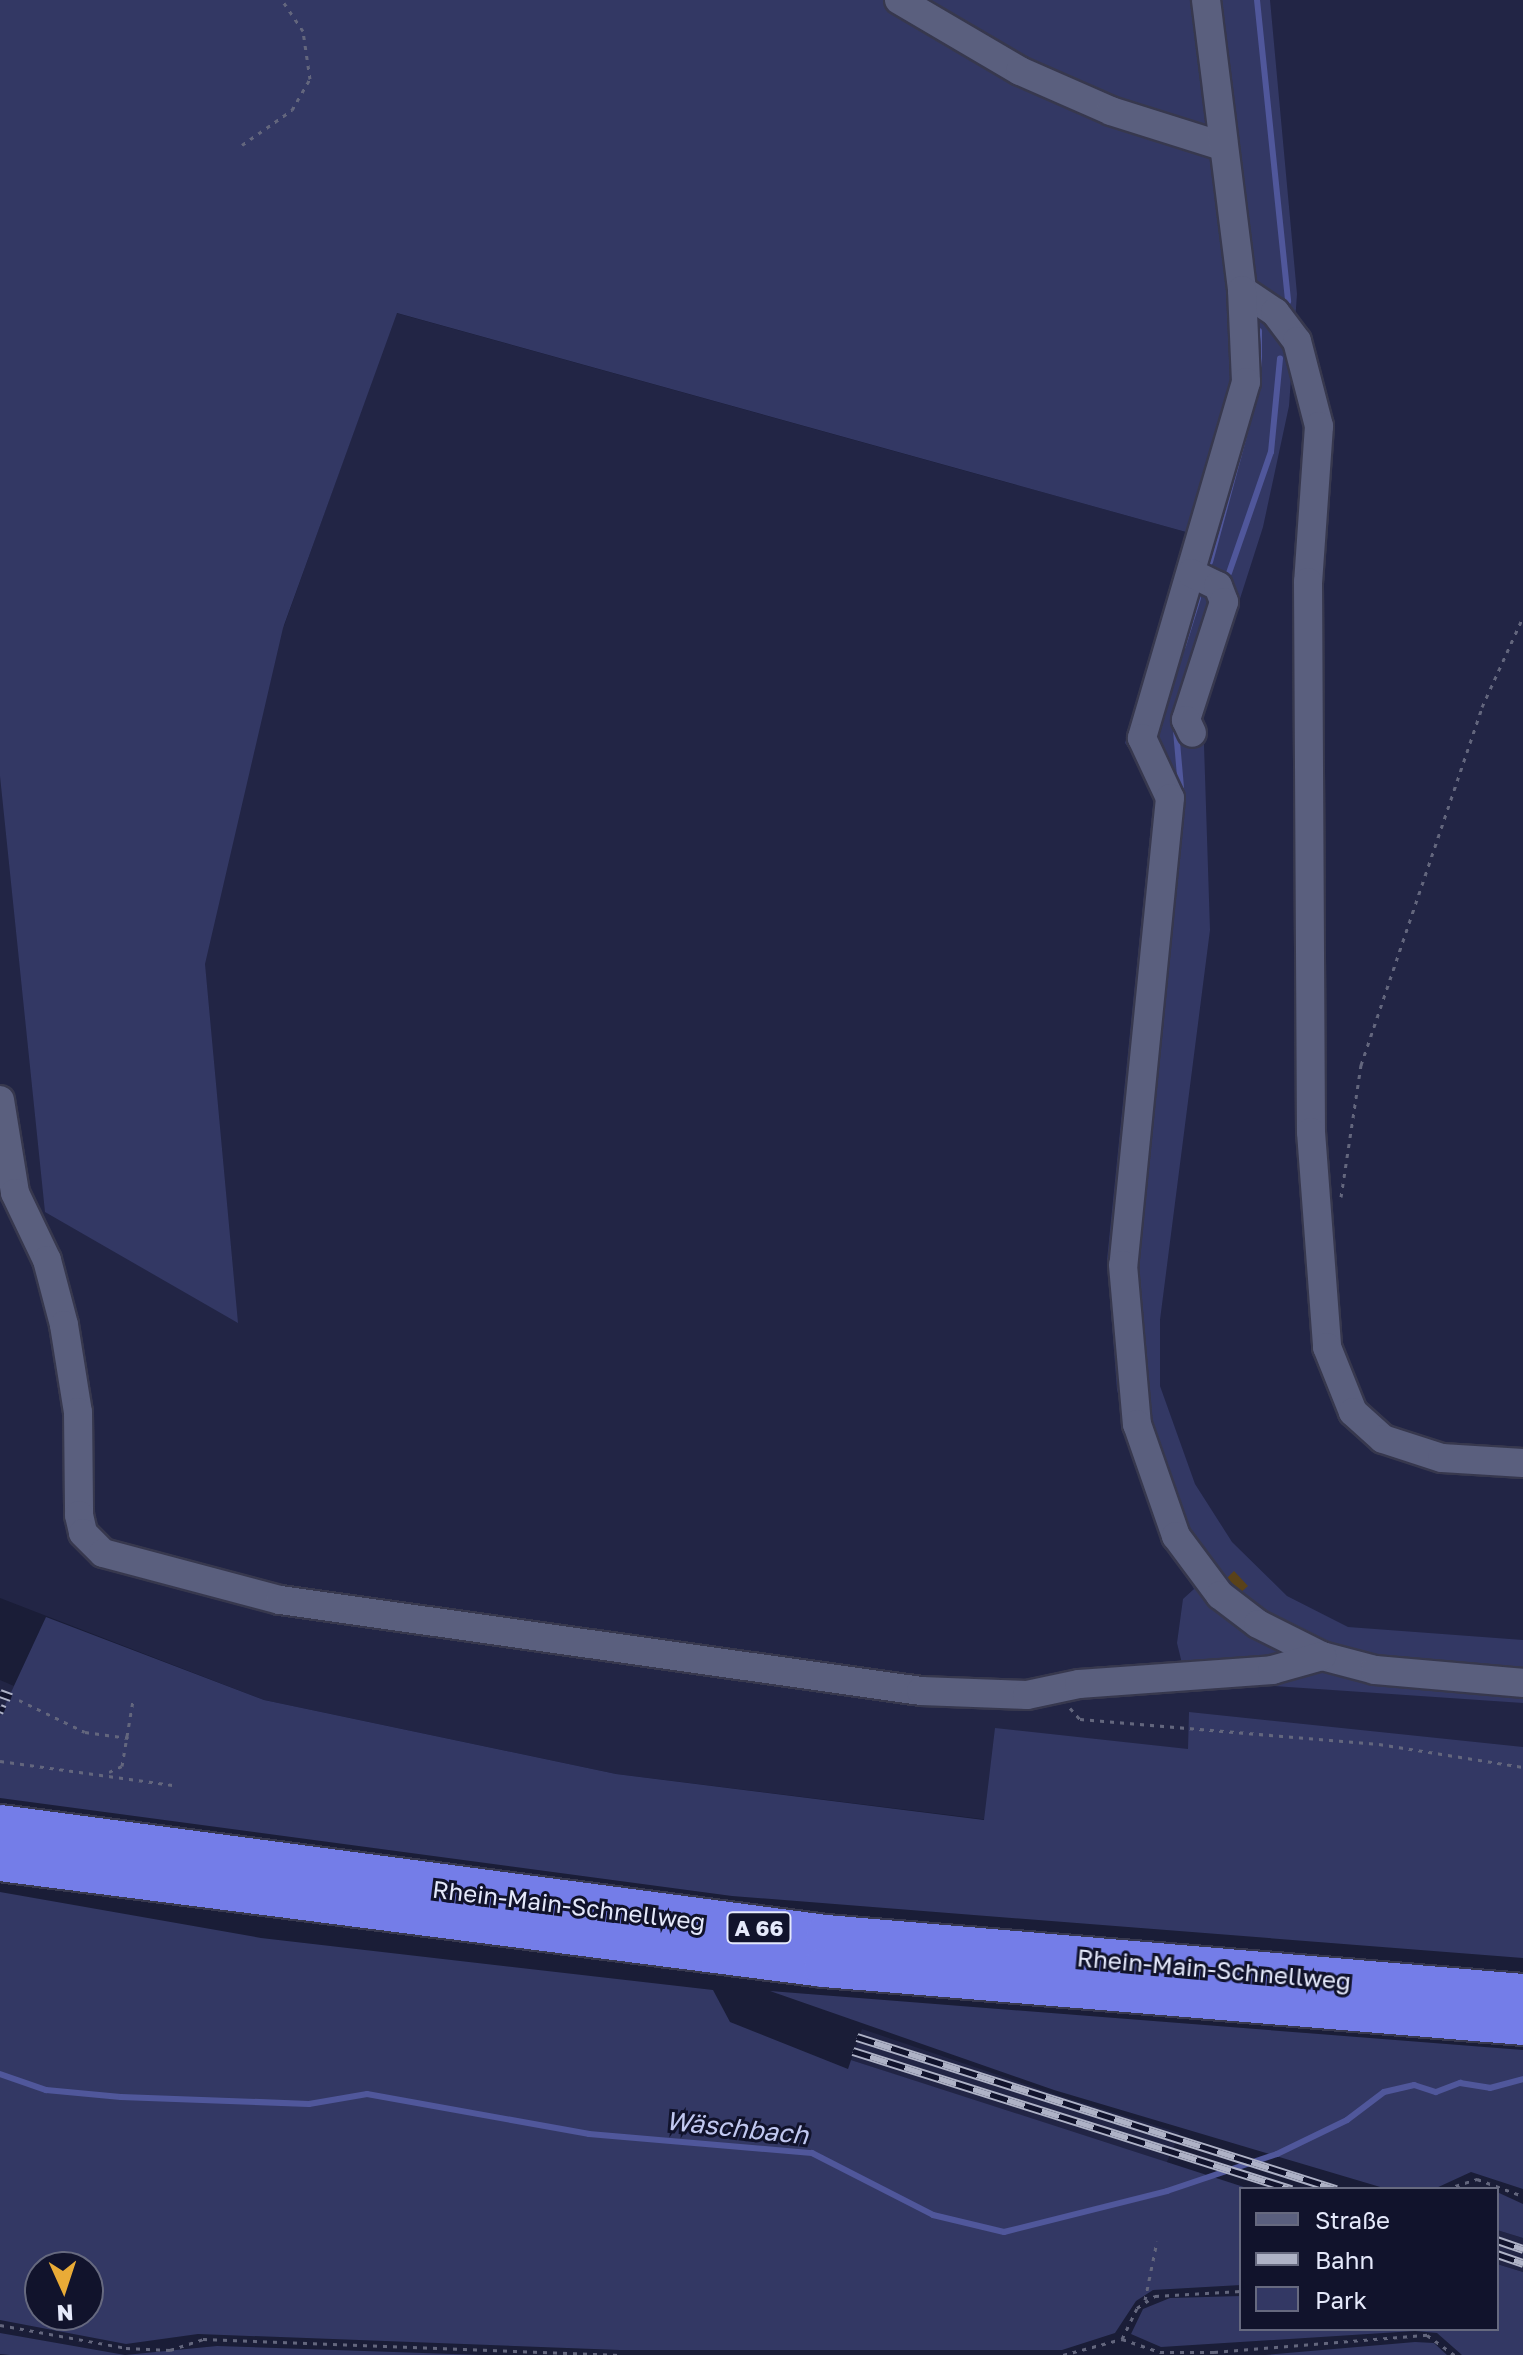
<!DOCTYPE html>
<html>
<head>
<meta charset="utf-8">
<style>
	body { margin:0 }
	#map { position:relative; width:1523px; height:2355px; overflow:hidden; background:#1a1d37; font-family:"Golos Text",sans-serif }
	div>[style] { position:absolute }
	.built>* { inset:0; background:#222545 }
	.green>* { inset:0; background:#333864 }
	.stream>* { height:6px; margin:-3px; padding:0 3px; transform-origin:3px; border-radius:3px; background:#50579b }
	.building>* { inset:0; background:#5a4219 }
	.path>* { height:3px; margin-top:-1.5px; transform-origin:0; background:repeating-linear-gradient(90deg,#63667d 0 4px,transparent 0 10px) }
	.roads { filter:drop-shadow(2px 0 #37384e) drop-shadow(-2px 0 #37384e) drop-shadow(0 2px #37384e) drop-shadow(0 -2px #37384e) }
	.minor>* { height:28px; margin:-14px; padding:0 14px; transform-origin:14px; border-radius:14px; background:#5a5f7e }
	.highway>* { height:40px; margin:-20px; padding:0 20px; transform-origin:20px; border-radius:20px; background:#747de8 }
	.rail>* { height:9px; margin-top:-4.5px; transform-origin:0; background:repeating-linear-gradient(90deg,#11132c 0 18px,#aeb2c6 0 36px); box-sizing:border-box; border-block:2px solid #aeb2c6 }
	span { translate:-50% -50%; white-space:nowrap; text-align:center; line-height:1.15; -webkit-text-stroke:6px #11132c; paint-order:stroke }
	.shield-label span { padding:2px 6px; background:#11132c; border:2px solid; border-radius:6px; -webkit-text-stroke-width:0 }
	.shield-label { font-size:22px; color:#e5e9fb; font-weight:700 }
	.street-label { font-size:24px; color:#e5e9fb }
	.water-label { font-size:26px; color:#c1c8f0; font-style:italic }
	.legend { position:absolute; left:1239px; top:2187px; width:260px; height:144px; box-sizing:border-box; background:#11132c; border:2px solid #66697f; margin:0; padding:10px 14px; list-style:none; font-size:24px; color:#e5e9fb }
	.legend li { display:flex; align-items:center; gap:16px; height:40px }
	.legend b { width:40px; border:2px solid #66697f }
	.north { position:absolute; left:24px; top:2251px; width:80px; height:80px; box-sizing:border-box; background:#11132c; border:2px solid #66697f; border-radius:50%; rotate:177deg; font-size:22px; font-weight:700; line-height:32px; text-align:center; color:#e5e9fb }
	.north::after { content:''; display:block; margin:auto; width:28px; height:36px; background:#e9ab37; clip-path:polygon(50% 0,100% 100%,50% 72%,0 100%) }
</style>
</head>
<body>
<div id="map">
	<div class="built">
		<div style="clip-path:polygon(0 0,284px 626px,396px 313px,1186px 532px,1188px 0,1523px 0,1523px 1857px,1054px 1828px,616px 1774px,264px 1700px,0 1598px)"></div>
		<div style="clip-path:polygon(0 1680px,14px 1686px,1px 1716px,0 1716px)"></div>
		<div style="clip-path:polygon(862px 2029px,1060px 2096px,1180px 2133px,1166px 2164px,851px 2060px)"></div>
		<div style="clip-path:polygon(1497px 2230px,1523px 2238px,1523px 2272px,1497px 2264px)"></div>
	</div>
	<div class="green">
		<div style="clip-path:polygon(0 0,1270px 0,1297px 294px,1289px 406px,1263px 527px,1203px 714px,1210px 930px,1160px 1320px,1160px 1386px,1195px 1484px,1232px 1542px,1287px 1596px,1348px 1627px,1523px 1640px,1523px 1703px,1186px 1680px,1177px 1643px,1183px 1599px,1194px 1589px,1146px 1493px,1117px 1390px,1107px 1260px,1155px 785px,1125px 743px,1186px 532px,397px 313px,283px 628px,205px 964px,238px 1323px,45px 1212px,0 776px)"></div>
		<div style="clip-path:polygon(46px 1617px,264px 1700px,616px 1774px,984px 1820px,995px 1728px,1188px 1749px,1189px 1712px,1523px 1747px,1523px 1958px,732px 1896px,0 1798px,0 1716px)"></div>
		<div style="clip-path:polygon(evenodd,0 1892px,261px 1938px,713px 1990px,730px 2022px,848px 2069px,851px 2060px,1250px 2189px,1241px 2189px,1241px 2285px,1153px 2290px,1136px 2301px,1115px 2333px,1062px 2350px,620px 2350px,198px 2334px,126px 2344px,0 2320px,0 1892px,88px 2267px,88px 2315px,40px 2315px,40px 2267px,88px 2267px)"></div>
		<div style="clip-path:polygon(770px 1991px,1523px 2050px,1523px 2189px,1471px 2172px,1434px 2189px,1387px 2189px,1054px 2090px)"></div>
		<div style="clip-path:polygon(1497px 2192px,1523px 2204px,1523px 2238px,1497px 2230px)"></div>
		<div style="clip-path:polygon(1497px 2264px,1523px 2272px,1523px 2355px,1462px 2355px,1437px 2333px,1415px 2331px,1161px 2347px,1131px 2334px,1143px 2309px,1170px 2298px,1241px 2296px,1241px 2329px,1497px 2329px)"></div>
		<div style="clip-path:polygon(0 2333px,125px 2355px,217px 2346px,482px 2355px,10px 2355px,0 2354px)"></div>
		<div style="clip-path:polygon(1415px 2342px,1434px 2343px,1447px 2355px,1265px 2355px)"></div>
	</div>
	<div class="stream">
		<div style="left:1257px;top:0;width:303px;rotate:84.1deg"></div>
		<div style="left:1259px;top:365px;width:34px;rotate:-90deg"></div>
		<div style="left:1210px;top:562px;width:176px;rotate:-74.9deg"></div>
		<div style="left:1229px;top:573px;width:128px;rotate:-70.9deg"></div>
		<div style="left:1271px;top:452px;width:94px;rotate:-84.5deg"></div>
		<div style="left:1183px;top:646px;width:50px;rotate:-72.6deg"></div>
		<div style="left:1175px;top:719px;width:80px;rotate:85deg"></div>
		<div style="left:0;top:2074px;width:49px;rotate:19.2deg"></div>
		<div style="left:46px;top:2090px;width:75px;rotate:5.3deg"></div>
		<div style="left:121px;top:2097px;width:188px;rotate:2.1deg"></div>
		<div style="left:309px;top:2104px;width:59px;rotate:-9.8deg"></div>
		<div style="left:367px;top:2094px;width:226px;rotate:10.2deg"></div>
		<div style="left:589px;top:2134px;width:224px;rotate:4.9deg"></div>
		<div style="left:812px;top:2153px;width:136px;rotate:27.1deg"></div>
		<div style="left:933px;top:2215px;width:73px;rotate:13.5deg"></div>
		<div style="left:1004px;top:2232px;width:168px;rotate:-14.1deg"></div>
		<div style="left:1167px;top:2191px;width:116px;rotate:-18.6deg"></div>
		<div style="left:1277px;top:2154px;width:78px;rotate:-25.9deg"></div>
		<div style="left:1347px;top:2120px;width:46px;rotate:-37.1deg"></div>
		<div style="left:1384px;top:2092px;width:31px;rotate:-13deg"></div>
		<div style="left:1414px;top:2085px;width:23px;rotate:18deg"></div>
		<div style="left:1436px;top:2092px;width:26px;rotate:-21deg"></div>
		<div style="left:1460px;top:2083px;width:30px;rotate:9deg"></div>
		<div style="left:1490px;top:2088px;width:34px;rotate:-15deg"></div>
	</div>
	<div class="building">
		<div style="clip-path:polygon(1234px 1571px,1248px 1586px,1239px 1594px,1226px 1579px)"></div>
	</div>
	<div class="path">
		<div style="left:242px;top:145px;width:61px;rotate:-35deg"></div>
		<div style="left:292px;top:110px;width:36px;rotate:-60deg"></div>
		<div style="left:310px;top:79px;width:49px;rotate:-98.3deg"></div>
		<div style="left:303px;top:31px;width:37px;rotate:-124deg"></div>
		<div style="left:1341px;top:1197px;width:134px;rotate:-81.4deg"></div>
		<div style="left:1361px;top:1065px;width:378px;rotate:-71.3deg"></div>
		<div style="left:1482px;top:707px;width:99px;rotate:-65.5deg"></div>
		<div style="left:19px;top:1700px;width:73px;rotate:25.9deg"></div>
		<div style="left:85px;top:1732px;width:44px;rotate:7.8deg"></div>
		<div style="left:1070px;top:1708px;width:15px;rotate:48deg"></div>
		<div style="left:1080px;top:1719px;width:300px;rotate:4.8deg"></div>
		<div style="left:1379px;top:1744px;width:146px;rotate:9.1deg"></div>
		<div style="left:0;top:1761px;width:176px;rotate:7.9deg"></div>
		<div style="left:109px;top:1772px;width:14px;rotate:-25deg"></div>
		<div style="left:122px;top:1766px;width:67px;rotate:-80.5deg"></div>
		<div style="left:1446px;top:2189px;width:33px;rotate:-18deg"></div>
		<div style="left:1477px;top:2179px;width:49px;rotate:20.3deg"></div>
		<div style="left:1145px;top:2300px;width:60px;rotate:-78.5deg"></div>
		<div style="left:0;top:2325px;width:128px;rotate:10.3deg"></div>
		<div style="left:126px;top:2348px;width:44px;rotate:2.6deg"></div>
		<div style="left:170px;top:2350px;width:35px;rotate:-18deg"></div>
		<div style="left:203px;top:2339px;width:418px;rotate:2.2deg"></div>
		<div style="left:1122px;top:2339px;width:34px;rotate:-64deg"></div>
		<div style="left:1137px;top:2308px;width:22px;rotate:-34deg"></div>
		<div style="left:1155px;top:2296px;width:86px;rotate:-3.3deg"></div>
		<div style="left:1063px;top:2355px;width:61px;rotate:-15.2deg"></div>
		<div style="left:1122px;top:2339px;width:40px;rotate:18.9deg"></div>
		<div style="left:1160px;top:2352px;width:54px"></div>
		<div style="left:1214px;top:2352px;width:214px;rotate:-4.6deg"></div>
		<div style="left:1427px;top:2335px;width:34px;rotate:36deg"></div>
	</div>
	<div class="roads">
		<div class="minor">
			<div style="left:899px;top:0;width:140px;rotate:30.4deg"></div>
			<div style="left:1020px;top:71px;width:99px;rotate:23.7deg"></div>
			<div style="left:1111px;top:111px;width:116px;rotate:17.5deg"></div>
			<div style="left:1206px;top:0;width:292px;rotate:82.9deg"></div>
			<div style="left:1242px;top:290px;width:40px;rotate:34deg"></div>
			<div style="left:1275px;top:312px;width:36px;rotate:53deg"></div>
			<div style="left:1297px;top:341px;width:88px;rotate:75.5deg"></div>
			<div style="left:1319px;top:426px;width:156px;rotate:94deg"></div>
			<div style="left:1308px;top:582px;width:550px;rotate:89.69deg"></div>
			<div style="left:1311px;top:1132px;width:216px;rotate:85.7deg"></div>
			<div style="left:1327px;top:1347px;width:70px;rotate:68.2deg"></div>
			<div style="left:1353px;top:1412px;width:40px;rotate:42deg"></div>
			<div style="left:1383px;top:1439px;width:62px;rotate:17.9deg"></div>
			<div style="left:1442px;top:1458px;width:81px;rotate:3.5deg"></div>
			<div style="left:1242px;top:290px;width:92px;rotate:87.5deg"></div>
			<div style="left:1246px;top:382px;width:371px;rotate:106.3deg"></div>
			<div style="left:1142px;top:738px;width:66px;rotate:65deg"></div>
			<div style="left:1170px;top:798px;width:469px;rotate:95.7deg"></div>
			<div style="left:1123px;top:1265px;width:160px;rotate:85deg"></div>
			<div style="left:1137px;top:1424px;width:119px;rotate:70.8deg"></div>
			<div style="left:1176px;top:1536px;width:74px;rotate:53.3deg"></div>
			<div style="left:1220px;top:1595px;width:48px;rotate:37.3deg"></div>
			<div style="left:1258px;top:1624px;width:72px;rotate:26.6deg"></div>
			<div style="left:1322px;top:1656px;width:55px;rotate:14.8deg"></div>
			<div style="left:1375px;top:1670px;width:149px;rotate:5deg"></div>
			<div style="left:1191px;top:573px;width:30px;rotate:26deg"></div>
			<div style="left:1218px;top:586px;width:17px;rotate:69deg"></div>
			<div style="left:1224px;top:602px;width:124px;rotate:107.9deg"></div>
			<div style="left:1186px;top:720px;width:14px;rotate:65deg"></div>
			<div style="left:0;top:1100px;width:94px;rotate:80.8deg"></div>
			<div style="left:15px;top:1193px;width:74px;rotate:64.5deg"></div>
			<div style="left:47px;top:1260px;width:67px;rotate:75.3deg"></div>
			<div style="left:64px;top:1325px;width:88px;rotate:80.9deg"></div>
			<div style="left:78px;top:1412px;width:103px;rotate:89.4deg"></div>
			<div style="left:79px;top:1515px;width:18px;rotate:77deg"></div>
			<div style="left:83px;top:1533px;width:28px;rotate:45deg"></div>
			<div style="left:103px;top:1553px;width:183px;rotate:14.9deg"></div>
			<div style="left:280px;top:1600px;width:647px;rotate:8.08deg"></div>
			<div style="left:921px;top:1691px;width:106px;rotate:2.2deg"></div>
			<div style="left:1027px;top:1695px;width:53px;rotate:-11.9deg"></div>
			<div style="left:1079px;top:1684px;width:194px;rotate:-4.1deg"></div>
			<div style="left:1272px;top:1670px;width:52px;rotate:-15.6deg"></div>
		</div>
		<div class="highway">
			<div style="left:0;top:1825px;width:833px;rotate:7.59deg"></div>
			<div style="left:826px;top:1935px;width:699px;rotate:4.84deg"></div>
			<div style="left:0;top:1861px;width:831px;rotate:7.33deg"></div>
			<div style="left:824px;top:1967px;width:701px;rotate:4.74deg"></div>
		</div>
	</div>
	<div class="rail">
		<div style="left:0;top:1693px;width:12px;rotate:20deg"></div>
		<div style="left:0;top:1708px;width:5px;rotate:22deg"></div>
		<div style="left:857px;top:2037px;width:503px;rotate:17.61deg"></div>
		<div style="left:853px;top:2051px;width:460px;rotate:17.5deg"></div>
		<div style="left:1497px;top:2240px;width:28px;rotate:19deg"></div>
		<div style="left:1497px;top:2254px;width:28px;rotate:19deg"></div>
	</div>
	<div class="shield-label">
		<span style="left:759px;top:1928px">A 66</span>
	</div>
	<div class="street-label">
		<span style="left:569px;top:1905px;rotate:7deg">Rhein-Main-Schnellweg</span>
		<span style="left:1214px;top:1969px;rotate:5deg">Rhein-Main-Schnellweg</span>
	</div>
	<div class="water-label">
		<span style="left:737px;top:2128px;rotate:6deg">Wäschbach</span>
	</div>
	<ul class="legend">
	<li><b style="height:10px;background:#5a5f7e"></b>Straße</li>
	<li><b style="height:10px;background:#aeb2c6"></b>Bahn</li>
	<li><b style="height:22px;background:#333864"></b>Park</li>
	</ul>
	<div class="north">N</div>
</div>
</body>
</html>
